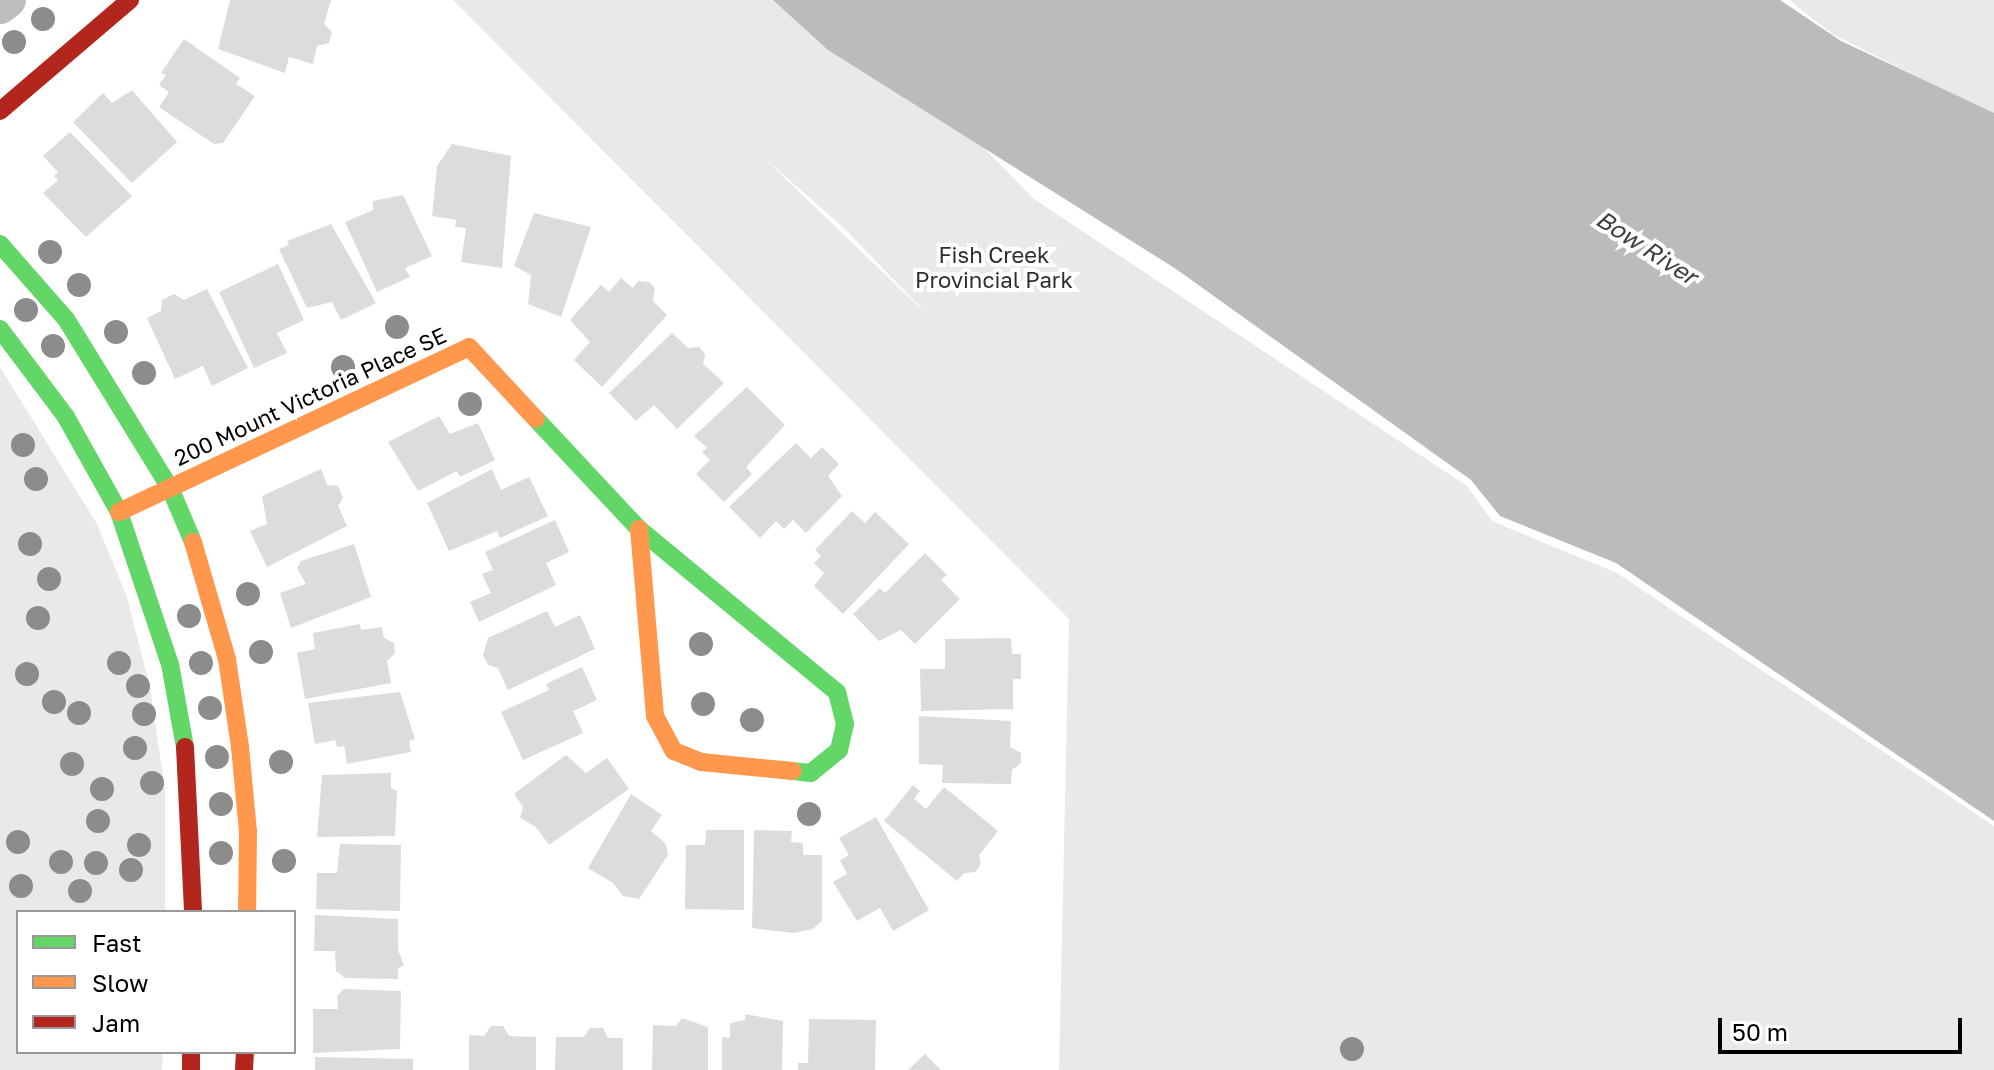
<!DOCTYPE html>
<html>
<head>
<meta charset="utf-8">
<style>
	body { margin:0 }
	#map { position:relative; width:1994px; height:1070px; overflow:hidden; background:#fff; font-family:"Golos Text",sans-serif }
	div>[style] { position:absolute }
	.green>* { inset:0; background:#e9e9e9 }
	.water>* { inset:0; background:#bbb }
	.building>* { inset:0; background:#dcdcdc }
	.street>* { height:36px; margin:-18px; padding:0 18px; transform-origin:18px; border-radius:18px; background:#bdbdbd }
	.fast>* { height:18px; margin:-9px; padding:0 9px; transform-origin:9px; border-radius:9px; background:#63d668 }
	.slow>* { height:18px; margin:-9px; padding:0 9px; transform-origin:9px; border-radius:9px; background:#ff974d }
	.jam>* { height:18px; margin:-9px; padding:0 9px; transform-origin:9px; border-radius:9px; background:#b3261e }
	.trees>* { width:24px; height:24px; margin:-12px; border-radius:50%; background:#8c8c8c }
	span { translate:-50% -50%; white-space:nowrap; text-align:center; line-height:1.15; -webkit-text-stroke:8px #fff; paint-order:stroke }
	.park-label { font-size:22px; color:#2e2e2e }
	.street-label { font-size:22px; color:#000 }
	.water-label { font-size:24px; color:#3f3f3f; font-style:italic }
	.legend { position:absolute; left:16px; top:910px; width:280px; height:144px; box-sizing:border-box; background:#fff; border:2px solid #999; margin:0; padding:10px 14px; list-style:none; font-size:24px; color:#000 }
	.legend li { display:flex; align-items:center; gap:16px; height:40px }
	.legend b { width:40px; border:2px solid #999 }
	.scale { position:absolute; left:1718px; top:1018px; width:244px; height:36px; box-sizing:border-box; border:4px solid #000; border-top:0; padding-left:10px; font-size:24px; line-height:28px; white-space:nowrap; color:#000; -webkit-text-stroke:6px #fff; paint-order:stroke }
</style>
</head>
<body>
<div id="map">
	<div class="green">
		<div style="clip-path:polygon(evenodd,453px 0,802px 0,931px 94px,1034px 199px,1467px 486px,1492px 521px,1617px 573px,1994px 826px,1994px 1070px,1059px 1070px,1069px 619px,453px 0,761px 155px,844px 228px,922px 309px,921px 309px,761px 155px)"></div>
		<div style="clip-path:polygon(1789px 0,1994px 0,1994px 115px,1834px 35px)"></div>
		<div style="clip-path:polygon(0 367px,97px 524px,127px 597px,150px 688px,165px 789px,165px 912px,18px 912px,18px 1052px,163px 1052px,162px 1070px,0 1070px)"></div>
	</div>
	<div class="water">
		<div style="clip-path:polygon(773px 0,1780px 0,1841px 41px,1994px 113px,1994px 821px,1616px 563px,1500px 516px,1471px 480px,1176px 269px,828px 50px)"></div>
	</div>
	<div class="building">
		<div style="clip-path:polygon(230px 0,331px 0,324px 24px,332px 32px,329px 43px,317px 46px,313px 64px,289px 57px,285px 73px,218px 49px)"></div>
		<div style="clip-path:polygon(184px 39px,240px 78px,236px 84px,255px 96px,223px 143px,214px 144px,159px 107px,169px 92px,159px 85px,166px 75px,161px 73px)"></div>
		<div style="clip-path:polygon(132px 90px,177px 142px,132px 183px,73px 122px,103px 93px,112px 103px)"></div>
		<div style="clip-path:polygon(70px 132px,132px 196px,86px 237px,43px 193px,58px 180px,54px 176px,58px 172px,43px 156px)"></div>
		<div style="clip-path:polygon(452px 144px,511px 156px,502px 268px,461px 262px,466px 228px,455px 227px,456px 220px,432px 216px,437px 166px)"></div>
		<div style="clip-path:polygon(403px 195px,432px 256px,405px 268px,410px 277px,377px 292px,345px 222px,373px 210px,373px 201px)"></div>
		<div style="clip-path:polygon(534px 213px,591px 227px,561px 317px,528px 304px,531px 275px,514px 266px)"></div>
		<div style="clip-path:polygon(331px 224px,376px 303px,341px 320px,332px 302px,307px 308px,279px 249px,289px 245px,287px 241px)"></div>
		<div style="clip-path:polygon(278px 264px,304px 320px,277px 333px,287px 353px,254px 368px,219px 292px)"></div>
		<div style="clip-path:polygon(621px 278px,633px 288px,638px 281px,649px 282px,655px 288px,653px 301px,667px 315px,602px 387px,574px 360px,590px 342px,570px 320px,601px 285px,609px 292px)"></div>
		<div style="clip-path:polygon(207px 289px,248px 368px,212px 386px,203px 366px,175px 379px,147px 318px,161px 311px,162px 300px,174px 294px,184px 300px)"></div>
		<div style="clip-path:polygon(672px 333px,688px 348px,699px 347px,705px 354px,703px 364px,724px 383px,677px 429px,654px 405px,636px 421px,609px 393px)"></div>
		<div style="clip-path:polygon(747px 387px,785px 425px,746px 467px,752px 474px,724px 502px,696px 474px,710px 460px,702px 452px,707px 448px,694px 436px)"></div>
		<div style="clip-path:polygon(439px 416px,450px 434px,478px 423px,495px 460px,460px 477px,457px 471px,418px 491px,388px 442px)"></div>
		<div style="clip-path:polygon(796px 443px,811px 458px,822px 447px,839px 464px,828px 476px,842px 496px,806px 533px,793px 520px,784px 529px,776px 521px,760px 538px,729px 507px)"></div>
		<div style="clip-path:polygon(321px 469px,327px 485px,338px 486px,343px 498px,338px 506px,347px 526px,267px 567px,250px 531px,267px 524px,262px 496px)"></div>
		<div style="clip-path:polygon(492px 469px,501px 490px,529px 477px,548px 516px,500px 538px,497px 531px,449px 551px,427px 503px)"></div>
		<div style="clip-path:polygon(852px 511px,865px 523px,875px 512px,909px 544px,843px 614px,814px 586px,824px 573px,814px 563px,821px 556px,815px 550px)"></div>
		<div style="clip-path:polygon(555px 520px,569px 552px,546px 563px,556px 585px,479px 622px,470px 602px,491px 593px,482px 574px,493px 570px,485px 552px)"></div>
		<div style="clip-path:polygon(354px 544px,371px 597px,291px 628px,280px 593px,306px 584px,297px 568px,301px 561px)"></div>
		<div style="clip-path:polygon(925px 553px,947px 575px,941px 580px,960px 599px,915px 644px,901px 630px,879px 641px,853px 614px,880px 588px,885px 593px)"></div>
		<div style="clip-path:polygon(547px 611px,555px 627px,580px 615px,595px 649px,508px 690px,498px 668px,488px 665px,483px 655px,488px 638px)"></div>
		<div style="clip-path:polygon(360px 624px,361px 630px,382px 627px,384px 638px,394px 643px,395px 653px,387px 661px,391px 683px,305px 699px,297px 653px,315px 649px,313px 633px)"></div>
		<div style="clip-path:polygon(1011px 638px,1012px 654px,1021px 654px,1021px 679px,1013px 679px,1013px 709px,921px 711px,920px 669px,945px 669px,945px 639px)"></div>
		<div style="clip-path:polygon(582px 667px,597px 700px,573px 711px,583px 733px,523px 760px,501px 712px,549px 690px,546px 684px)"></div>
		<div style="clip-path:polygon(400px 692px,415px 739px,409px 741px,411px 752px,347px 764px,344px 746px,337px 747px,335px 740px,315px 744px,308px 703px)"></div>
		<div style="clip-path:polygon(919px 716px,1011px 721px,1010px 747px,1021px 753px,1021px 763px,1012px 770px,1011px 784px,942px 783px,943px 765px,919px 764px)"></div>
		<div style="clip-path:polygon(566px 755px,586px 773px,607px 758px,629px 789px,549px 845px,536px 827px,520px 818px,523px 807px,514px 794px)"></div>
		<div style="clip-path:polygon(391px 773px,391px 788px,397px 791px,395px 836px,317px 837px,322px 775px)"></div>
		<div style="clip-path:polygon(913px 785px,920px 791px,914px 799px,926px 809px,944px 787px,998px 831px,979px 855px,981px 864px,975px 872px,964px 873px,957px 881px,884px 821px)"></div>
		<div style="clip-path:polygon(631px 794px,662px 815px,651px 831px,666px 844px,668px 855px,639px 899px,623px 896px,613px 883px,588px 868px)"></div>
		<div style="clip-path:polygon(876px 817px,929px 910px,893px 931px,880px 908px,857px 921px,833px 882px,847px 874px,840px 860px,849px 855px,839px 838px)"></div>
		<div style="clip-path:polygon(706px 830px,744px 830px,744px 910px,685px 909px,686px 845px,705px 845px)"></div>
		<div style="clip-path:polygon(754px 830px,792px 831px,791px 842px,803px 843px,803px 855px,822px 855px,822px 921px,813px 929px,793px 933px,752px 928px)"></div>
		<div style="clip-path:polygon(340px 844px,401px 845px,400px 911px,316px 909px,317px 873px,337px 873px)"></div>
		<div style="clip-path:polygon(315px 915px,398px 919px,398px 950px,404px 965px,398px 968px,398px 979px,345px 978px,336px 971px,335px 951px,314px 951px)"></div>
		<div style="clip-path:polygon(344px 989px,401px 991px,400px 1049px,313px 1053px,313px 1009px,338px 1009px,337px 996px)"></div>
		<div style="clip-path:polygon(745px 1014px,783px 1021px,782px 1070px,722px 1070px,722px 1037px,730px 1038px,730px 1023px,745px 1020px)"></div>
		<div style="clip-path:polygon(682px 1018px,708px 1027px,708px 1070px,652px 1070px,653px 1025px,676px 1026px)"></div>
		<div style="clip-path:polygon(809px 1019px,876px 1020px,875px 1070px,798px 1070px,798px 1063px,808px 1063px)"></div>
		<div style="clip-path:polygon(491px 1026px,503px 1026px,509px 1036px,536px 1037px,536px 1070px,469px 1070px,469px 1035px,484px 1036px)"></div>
		<div style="clip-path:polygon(590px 1028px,603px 1028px,608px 1038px,623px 1038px,623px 1070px,555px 1070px,556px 1037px,584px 1037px)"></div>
		<div style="clip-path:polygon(925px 1054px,941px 1070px,908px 1070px)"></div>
		<div style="clip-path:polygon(315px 1057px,413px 1059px,413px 1070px,315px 1070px)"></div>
	</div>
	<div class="street">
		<div style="left:0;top:6px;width:10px;rotate:-37deg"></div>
	</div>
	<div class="fast">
		<div style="left:0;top:244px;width:100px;rotate:48.7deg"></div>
		<div style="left:66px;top:319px;width:198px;rotate:58.4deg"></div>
		<div style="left:170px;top:488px;width:59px;rotate:66.9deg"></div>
		<div style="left:0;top:329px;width:110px;rotate:53.1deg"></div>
		<div style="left:66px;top:417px;width:109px;rotate:60.8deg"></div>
		<div style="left:119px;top:512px;width:160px;rotate:71.5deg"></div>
		<div style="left:170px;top:664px;width:84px;rotate:79.8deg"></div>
		<div style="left:536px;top:419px;width:151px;rotate:46.9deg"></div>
		<div style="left:639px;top:529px;width:256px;rotate:39.5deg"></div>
		<div style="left:837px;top:692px;width:33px;rotate:76deg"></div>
		<div style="left:845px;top:724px;width:27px;rotate:103deg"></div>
		<div style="left:839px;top:750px;width:36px;rotate:141deg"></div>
		<div style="left:811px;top:773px;width:18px;rotate:-174deg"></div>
	</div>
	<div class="slow">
		<div style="left:119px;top:512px;width:387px;rotate:-25.2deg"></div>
		<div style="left:469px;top:347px;width:98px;rotate:47.1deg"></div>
		<div style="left:639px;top:529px;width:188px;rotate:85.1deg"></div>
		<div style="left:655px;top:716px;width:40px;rotate:62deg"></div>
		<div style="left:674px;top:751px;width:29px;rotate:22deg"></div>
		<div style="left:701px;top:762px;width:92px;rotate:5.6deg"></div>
		<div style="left:193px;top:542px;width:122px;rotate:73.8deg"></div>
		<div style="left:227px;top:659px;width:89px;rotate:81.6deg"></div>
		<div style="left:240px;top:747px;width:85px;rotate:84.6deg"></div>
		<div style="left:248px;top:832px;width:80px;rotate:90.7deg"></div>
	</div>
	<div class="jam">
		<div style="left:0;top:111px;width:171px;rotate:-40.5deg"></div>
		<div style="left:185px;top:747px;width:165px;rotate:87.2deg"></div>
		<div style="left:191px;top:1052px;width:18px;rotate:90deg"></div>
		<div style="left:244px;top:1070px;width:18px;rotate:-87deg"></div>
	</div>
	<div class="trees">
		<div style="left:43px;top:19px"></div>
		<div style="left:14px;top:42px"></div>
		<div style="left:50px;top:252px"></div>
		<div style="left:79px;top:285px"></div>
		<div style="left:26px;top:310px"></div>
		<div style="left:397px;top:327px"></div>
		<div style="left:116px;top:332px"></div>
		<div style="left:53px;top:346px"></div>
		<div style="left:343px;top:367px"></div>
		<div style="left:144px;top:373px"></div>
		<div style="left:470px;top:404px"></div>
		<div style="left:23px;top:445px"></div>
		<div style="left:36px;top:479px"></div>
		<div style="left:30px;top:544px"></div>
		<div style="left:49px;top:579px"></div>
		<div style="left:248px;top:594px"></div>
		<div style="left:189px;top:616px"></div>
		<div style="left:38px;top:618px"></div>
		<div style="left:701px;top:644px"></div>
		<div style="left:261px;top:652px"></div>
		<div style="left:119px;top:663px"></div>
		<div style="left:201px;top:663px"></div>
		<div style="left:27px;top:674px"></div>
		<div style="left:138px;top:686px"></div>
		<div style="left:54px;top:702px"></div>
		<div style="left:703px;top:704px"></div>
		<div style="left:210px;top:708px"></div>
		<div style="left:79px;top:713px"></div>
		<div style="left:144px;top:714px"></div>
		<div style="left:752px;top:720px"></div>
		<div style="left:135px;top:748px"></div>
		<div style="left:217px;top:757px"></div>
		<div style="left:281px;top:762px"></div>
		<div style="left:72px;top:764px"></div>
		<div style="left:152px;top:783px"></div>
		<div style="left:102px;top:789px"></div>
		<div style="left:221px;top:804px"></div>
		<div style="left:809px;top:814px"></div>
		<div style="left:98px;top:821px"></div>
		<div style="left:18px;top:842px"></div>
		<div style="left:139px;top:845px"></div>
		<div style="left:221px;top:853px"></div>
		<div style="left:284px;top:861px"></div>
		<div style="left:61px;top:862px"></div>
		<div style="left:96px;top:863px"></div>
		<div style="left:131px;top:870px"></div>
		<div style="left:21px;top:886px"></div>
		<div style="left:80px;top:891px"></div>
		<div style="left:1352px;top:1049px"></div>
	</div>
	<div class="park-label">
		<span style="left:994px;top:267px">Fish Creek<br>Provincial Park</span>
	</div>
	<div class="street-label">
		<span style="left:310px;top:396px;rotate:-25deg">200 Mount Victoria Place SE</span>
	</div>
	<div class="water-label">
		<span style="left:1647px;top:247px;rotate:33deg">Bow River</span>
	</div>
	<ul class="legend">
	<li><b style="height:10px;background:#63d668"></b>Fast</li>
	<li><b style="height:10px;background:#ff974d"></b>Slow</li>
	<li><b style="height:10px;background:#b3261e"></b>Jam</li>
	</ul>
	<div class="scale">50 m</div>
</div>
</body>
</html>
